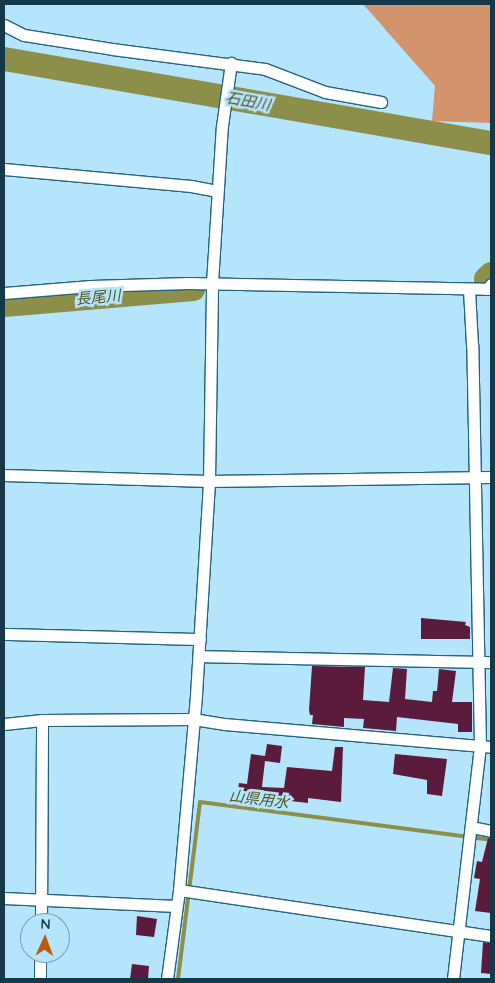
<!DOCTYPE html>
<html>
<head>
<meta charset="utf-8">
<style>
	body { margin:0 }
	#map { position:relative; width:495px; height:983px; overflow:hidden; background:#b5e4fd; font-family:Quicksand,"Noto Sans JP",sans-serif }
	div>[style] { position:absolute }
	.forest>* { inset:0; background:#d3936c }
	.stream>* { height:4px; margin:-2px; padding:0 2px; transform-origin:2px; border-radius:2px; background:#8c8f49 }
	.river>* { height:24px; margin:-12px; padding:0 12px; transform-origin:12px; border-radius:12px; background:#8c8f49 }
	.building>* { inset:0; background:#5a1b3c }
	.roads { filter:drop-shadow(1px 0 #226380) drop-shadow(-1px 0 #226380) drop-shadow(0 1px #226380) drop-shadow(0 -1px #226380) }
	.street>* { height:11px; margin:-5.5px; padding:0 5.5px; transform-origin:5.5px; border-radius:5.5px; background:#fff }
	span { translate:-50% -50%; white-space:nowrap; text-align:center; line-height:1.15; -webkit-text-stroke:5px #b5e4fd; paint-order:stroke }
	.water-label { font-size:15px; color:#525520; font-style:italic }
	.frame { position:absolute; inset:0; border:5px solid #16394a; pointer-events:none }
	.north { position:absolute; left:20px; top:913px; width:50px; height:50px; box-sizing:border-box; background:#b5e4fd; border:1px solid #75a0b5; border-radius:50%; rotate:2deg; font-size:14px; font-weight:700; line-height:20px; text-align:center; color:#16394a }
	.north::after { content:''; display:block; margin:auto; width:18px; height:22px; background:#b95b0f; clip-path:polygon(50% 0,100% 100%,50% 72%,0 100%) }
</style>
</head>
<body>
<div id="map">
	<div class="forest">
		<div style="clip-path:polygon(363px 4px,491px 4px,491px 123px,432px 121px,435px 86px)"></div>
	</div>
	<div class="stream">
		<div style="left:178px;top:979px;width:178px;rotate:-82.9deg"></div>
		<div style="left:200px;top:802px;width:293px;rotate:7.4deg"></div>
	</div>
	<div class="river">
		<div style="left:4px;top:59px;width:494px;rotate:9.8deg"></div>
		<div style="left:486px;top:279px;width:7px;rotate:-45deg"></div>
		<div style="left:4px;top:305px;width:190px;rotate:-4.8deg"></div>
	</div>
	<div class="building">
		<div style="clip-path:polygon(421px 618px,466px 622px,465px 625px,470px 627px,470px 639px,421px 639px)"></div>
		<div style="clip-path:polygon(312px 666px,365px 667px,363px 700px,389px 702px,393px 668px,407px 669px,405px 699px,432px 702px,433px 691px,437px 691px,439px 669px,456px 671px,452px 702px,472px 702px,472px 732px,458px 732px,458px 724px,397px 717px,396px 731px,363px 728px,364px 719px,344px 718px,344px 727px,312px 724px,313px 715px,310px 715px,309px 710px)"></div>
		<div style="clip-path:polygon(267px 744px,282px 746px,280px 763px,265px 761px,262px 787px,284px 788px,287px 767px,332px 771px,335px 747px,343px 747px,341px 802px,308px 798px,308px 803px,273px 799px,273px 802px,237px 797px,239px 783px,247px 784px,251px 754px,265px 756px)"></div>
		<div style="clip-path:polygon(395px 754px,447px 759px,442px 796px,427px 794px,427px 780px,393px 774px)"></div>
		<div style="clip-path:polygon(488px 838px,491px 839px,491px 913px,475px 911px,480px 879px,474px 878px,477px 861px,482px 862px)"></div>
		<div style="clip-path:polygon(137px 916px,157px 919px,154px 937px,136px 935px)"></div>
		<div style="clip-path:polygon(483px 942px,491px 943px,491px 974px,481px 973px)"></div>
		<div style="clip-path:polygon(132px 964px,149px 966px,148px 979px,130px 979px)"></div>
	</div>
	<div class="roads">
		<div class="street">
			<div style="left:4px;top:25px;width:22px;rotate:27deg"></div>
			<div style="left:24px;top:35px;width:89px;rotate:9deg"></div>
			<div style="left:112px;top:49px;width:154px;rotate:7.4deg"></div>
			<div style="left:265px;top:69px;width:64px;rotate:21deg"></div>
			<div style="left:325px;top:92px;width:57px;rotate:10.1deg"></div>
			<div style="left:4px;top:169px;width:188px;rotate:5.2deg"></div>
			<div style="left:191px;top:186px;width:26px;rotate:11deg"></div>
			<div style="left:4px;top:293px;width:87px;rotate:-4.6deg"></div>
			<div style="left:91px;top:286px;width:97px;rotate:-1.8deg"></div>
			<div style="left:188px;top:283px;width:299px;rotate:1.1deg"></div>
			<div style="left:487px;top:289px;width:6px;rotate:-51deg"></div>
			<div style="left:4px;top:475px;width:205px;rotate:1.7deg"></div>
			<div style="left:209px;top:481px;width:282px;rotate:-0.8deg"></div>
			<div style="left:4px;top:634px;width:196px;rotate:1.5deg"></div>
			<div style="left:199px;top:656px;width:292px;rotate:1.2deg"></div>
			<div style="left:4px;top:724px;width:38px;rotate:-6deg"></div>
			<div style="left:42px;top:720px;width:151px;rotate:-0.4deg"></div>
			<div style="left:193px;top:719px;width:31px;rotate:9deg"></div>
			<div style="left:224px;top:724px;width:268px;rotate:4.9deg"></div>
			<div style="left:471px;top:827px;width:20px;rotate:11deg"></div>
			<div style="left:179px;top:890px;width:315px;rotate:8.4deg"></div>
			<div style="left:4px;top:898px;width:172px;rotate:2.7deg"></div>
			<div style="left:41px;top:923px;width:203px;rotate:-89.7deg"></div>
			<div style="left:40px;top:979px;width:26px;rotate:-90deg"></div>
			<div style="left:167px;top:979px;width:90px;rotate:-82.3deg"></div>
			<div style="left:179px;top:890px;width:196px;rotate:-85deg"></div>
			<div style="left:196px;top:695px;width:214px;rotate:-86.5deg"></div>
			<div style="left:209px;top:481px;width:198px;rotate:-89.1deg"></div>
			<div style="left:212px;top:283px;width:157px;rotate:-86.4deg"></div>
			<div style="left:222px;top:126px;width:64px;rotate:-81.9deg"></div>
			<div style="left:453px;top:979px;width:236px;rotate:-83.4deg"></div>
			<div style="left:480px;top:745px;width:400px;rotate:-91.1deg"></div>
			<div style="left:472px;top:345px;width:56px;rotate:-93.1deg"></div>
		</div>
	</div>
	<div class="water-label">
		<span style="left:248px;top:101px;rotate:10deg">石田川</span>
		<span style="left:98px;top:297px;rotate:-5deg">長尾川</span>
		<span style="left:259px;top:799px;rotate:7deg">山県用水</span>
	</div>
	<div class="frame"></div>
	<div class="north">N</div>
</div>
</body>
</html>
